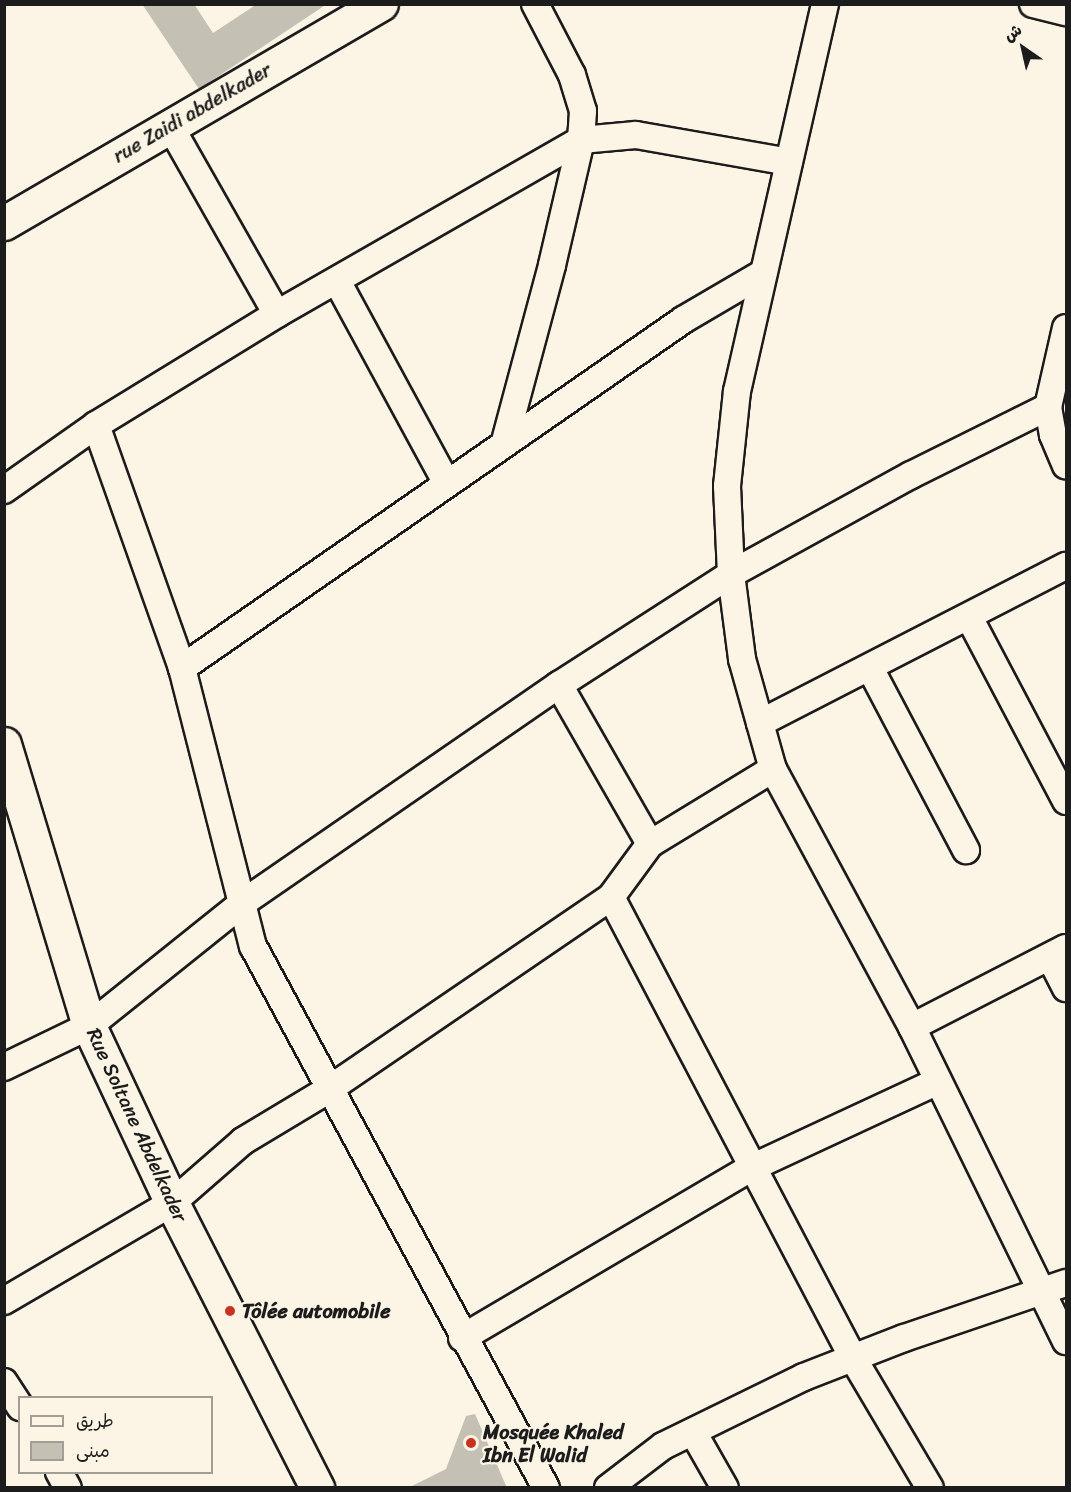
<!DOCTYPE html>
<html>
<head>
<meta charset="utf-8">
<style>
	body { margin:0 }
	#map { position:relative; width:1071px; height:1492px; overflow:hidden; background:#fcf5e5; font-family:Sriracha,"Playpen Sans Arabic",sans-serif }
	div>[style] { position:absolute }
	.building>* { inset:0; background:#c4c0b3 }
	.roads { filter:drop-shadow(2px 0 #1c1c1c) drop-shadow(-2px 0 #1c1c1c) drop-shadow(0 2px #1c1c1c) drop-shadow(0 -2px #1c1c1c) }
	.street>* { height:26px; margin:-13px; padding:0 13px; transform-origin:13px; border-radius:13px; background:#fcf5e5 }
	.secondary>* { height:33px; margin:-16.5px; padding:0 16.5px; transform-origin:16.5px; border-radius:16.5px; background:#fcf5e5 }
	.dots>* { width:16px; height:16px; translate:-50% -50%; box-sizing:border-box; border:3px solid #fcf5e5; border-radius:50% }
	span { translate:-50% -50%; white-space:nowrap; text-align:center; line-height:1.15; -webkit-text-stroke:4.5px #fcf5e5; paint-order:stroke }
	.street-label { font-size:20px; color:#1c1c1c }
	.poi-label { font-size:20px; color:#1c1c1c; font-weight:700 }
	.left { translate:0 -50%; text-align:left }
	.frame { position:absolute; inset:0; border:6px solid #1c1c1c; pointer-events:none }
	.legend { position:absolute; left:18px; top:1396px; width:195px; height:78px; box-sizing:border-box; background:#fcf5e5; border:2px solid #a29e95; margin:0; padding:8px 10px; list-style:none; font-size:18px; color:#1c1c1c }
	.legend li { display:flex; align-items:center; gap:12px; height:30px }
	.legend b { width:30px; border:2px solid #a29e95 }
	.north { position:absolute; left:993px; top:18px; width:60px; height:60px; -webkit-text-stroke:4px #fcf5e5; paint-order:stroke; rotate:326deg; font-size:16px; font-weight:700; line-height:24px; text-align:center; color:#1c1c1c }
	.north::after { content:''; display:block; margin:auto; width:21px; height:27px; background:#1c1c1c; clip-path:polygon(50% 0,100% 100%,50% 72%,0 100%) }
</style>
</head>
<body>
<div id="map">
	<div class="building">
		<div style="clip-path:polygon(142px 4px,194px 4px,213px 33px,257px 4px,327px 4px,199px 89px)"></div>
		<div style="clip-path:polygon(475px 1414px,507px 1488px,408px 1488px,446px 1469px,466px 1416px)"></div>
	</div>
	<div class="roads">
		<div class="street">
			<div style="left:825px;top:4px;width:397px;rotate:102.8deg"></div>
			<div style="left:737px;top:391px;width:96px;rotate:96deg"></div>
			<div style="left:727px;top:486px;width:88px;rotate:87.4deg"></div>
			<div style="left:731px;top:574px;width:86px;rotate:82.6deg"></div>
			<div style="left:742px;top:659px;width:114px;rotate:74.3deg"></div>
			<div style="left:773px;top:769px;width:293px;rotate:61.7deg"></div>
			<div style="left:912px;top:1027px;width:350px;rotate:63.9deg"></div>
			<div style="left:1033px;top:4px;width:34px;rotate:14deg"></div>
			<div style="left:170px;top:126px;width:216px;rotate:60.4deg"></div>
			<div style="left:337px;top:281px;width:229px;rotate:61.5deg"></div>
			<div style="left:1066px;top:328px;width:81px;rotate:102.8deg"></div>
			<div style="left:1048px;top:407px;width:28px;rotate:80deg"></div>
			<div style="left:1053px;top:435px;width:33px;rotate:67deg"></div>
			<div style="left:96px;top:425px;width:258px;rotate:70.5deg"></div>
			<div style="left:182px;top:668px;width:287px;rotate:75.7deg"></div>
			<div style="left:253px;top:946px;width:616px;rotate:61.6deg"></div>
			<div style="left:505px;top:441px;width:182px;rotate:-75deg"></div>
			<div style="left:552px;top:265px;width:128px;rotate:-76.9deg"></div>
			<div style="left:581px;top:140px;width:29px;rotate:-86deg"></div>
			<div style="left:583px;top:111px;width:38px;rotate:-107deg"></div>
			<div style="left:572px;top:75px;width:80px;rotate:-117.5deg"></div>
			<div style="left:4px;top:490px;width:113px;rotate:-35.2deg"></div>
			<div style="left:96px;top:425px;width:212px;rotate:-31.5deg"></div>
			<div style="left:277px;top:314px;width:350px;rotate:-29.8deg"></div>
			<div style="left:581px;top:140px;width:55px;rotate:-5.2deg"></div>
			<div style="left:636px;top:135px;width:155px;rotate:10deg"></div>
			<div style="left:969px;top:617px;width:208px;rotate:62.2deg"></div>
			<div style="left:182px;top:668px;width:610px;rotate:-34.78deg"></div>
			<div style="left:683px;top:320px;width:93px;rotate:-30.4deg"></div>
			<div style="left:870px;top:668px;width:206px;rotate:62.2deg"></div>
			<div style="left:559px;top:685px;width:183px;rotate:60.2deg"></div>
			<div style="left:760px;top:723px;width:344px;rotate:-27.2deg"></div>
			<div style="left:611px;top:897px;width:521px;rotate:62.3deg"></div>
			<div style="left:853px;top:1358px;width:151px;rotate:59.4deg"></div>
			<div style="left:1050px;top:957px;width:35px;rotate:63deg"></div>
			<div style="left:912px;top:1027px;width:173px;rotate:-27.2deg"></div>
			<div style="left:4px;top:1067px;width:94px;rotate:-25.8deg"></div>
			<div style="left:89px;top:1026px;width:198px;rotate:-38.7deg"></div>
			<div style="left:244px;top:902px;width:383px;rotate:-34.6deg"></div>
			<div style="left:559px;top:685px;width:205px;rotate:-32.8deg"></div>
			<div style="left:731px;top:574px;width:205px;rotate:-28.8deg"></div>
			<div style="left:911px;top:475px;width:153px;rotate:-26.4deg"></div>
			<div style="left:4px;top:1301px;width:194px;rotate:-30.3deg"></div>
			<div style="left:172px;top:1203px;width:94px;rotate:-41.1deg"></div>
			<div style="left:243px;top:1141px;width:99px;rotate:-31deg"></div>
			<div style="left:328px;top:1090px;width:343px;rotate:-34.3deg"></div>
			<div style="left:611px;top:897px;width:66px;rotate:-53.7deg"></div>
			<div style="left:650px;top:844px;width:144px;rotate:-31.4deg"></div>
			<div style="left:462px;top:1338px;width:335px;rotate:-30.5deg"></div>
			<div style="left:751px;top:1168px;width:206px;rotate:-24.9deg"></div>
			<div style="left:4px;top:1382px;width:30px;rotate:57deg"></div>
			<div style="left:693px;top:1432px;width:64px;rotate:60.3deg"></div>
			<div style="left:59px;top:1472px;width:18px;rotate:61deg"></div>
			<div style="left:608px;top:1488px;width:69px;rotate:-37.4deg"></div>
			<div style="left:663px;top:1446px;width:157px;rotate:-26.1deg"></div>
			<div style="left:804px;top:1377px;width:107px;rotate:-21.3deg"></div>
			<div style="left:904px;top:1338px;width:171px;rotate:-18.8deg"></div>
		</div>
		<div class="secondary">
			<div style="left:4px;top:223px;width:436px;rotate:-30.2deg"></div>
			<div style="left:4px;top:744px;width:295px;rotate:73.2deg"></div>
			<div style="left:89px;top:1026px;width:195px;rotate:64.9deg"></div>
			<div style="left:172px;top:1203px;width:320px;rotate:63deg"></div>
		</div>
	</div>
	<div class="dots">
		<div style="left:230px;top:1311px;background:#c8321e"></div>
		<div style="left:471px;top:1443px;background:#c8321e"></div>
	</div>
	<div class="street-label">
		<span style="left:192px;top:113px;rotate:-30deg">rue Zaidi abdelkader</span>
		<span style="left:137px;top:1125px;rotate:65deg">Rue Soltane Abdelkader</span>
	</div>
	<div class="poi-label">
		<span class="left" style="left:242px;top:1311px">Tôlée automobile</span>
		<span class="left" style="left:483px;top:1444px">Mosquée Khaled<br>Ibn El Walid</span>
	</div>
	<div class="frame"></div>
	<ul class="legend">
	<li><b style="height:8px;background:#fcf5e5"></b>طريق</li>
	<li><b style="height:16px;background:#c4c0b3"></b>مبنى</li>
	</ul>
	<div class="north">ش</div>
</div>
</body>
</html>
